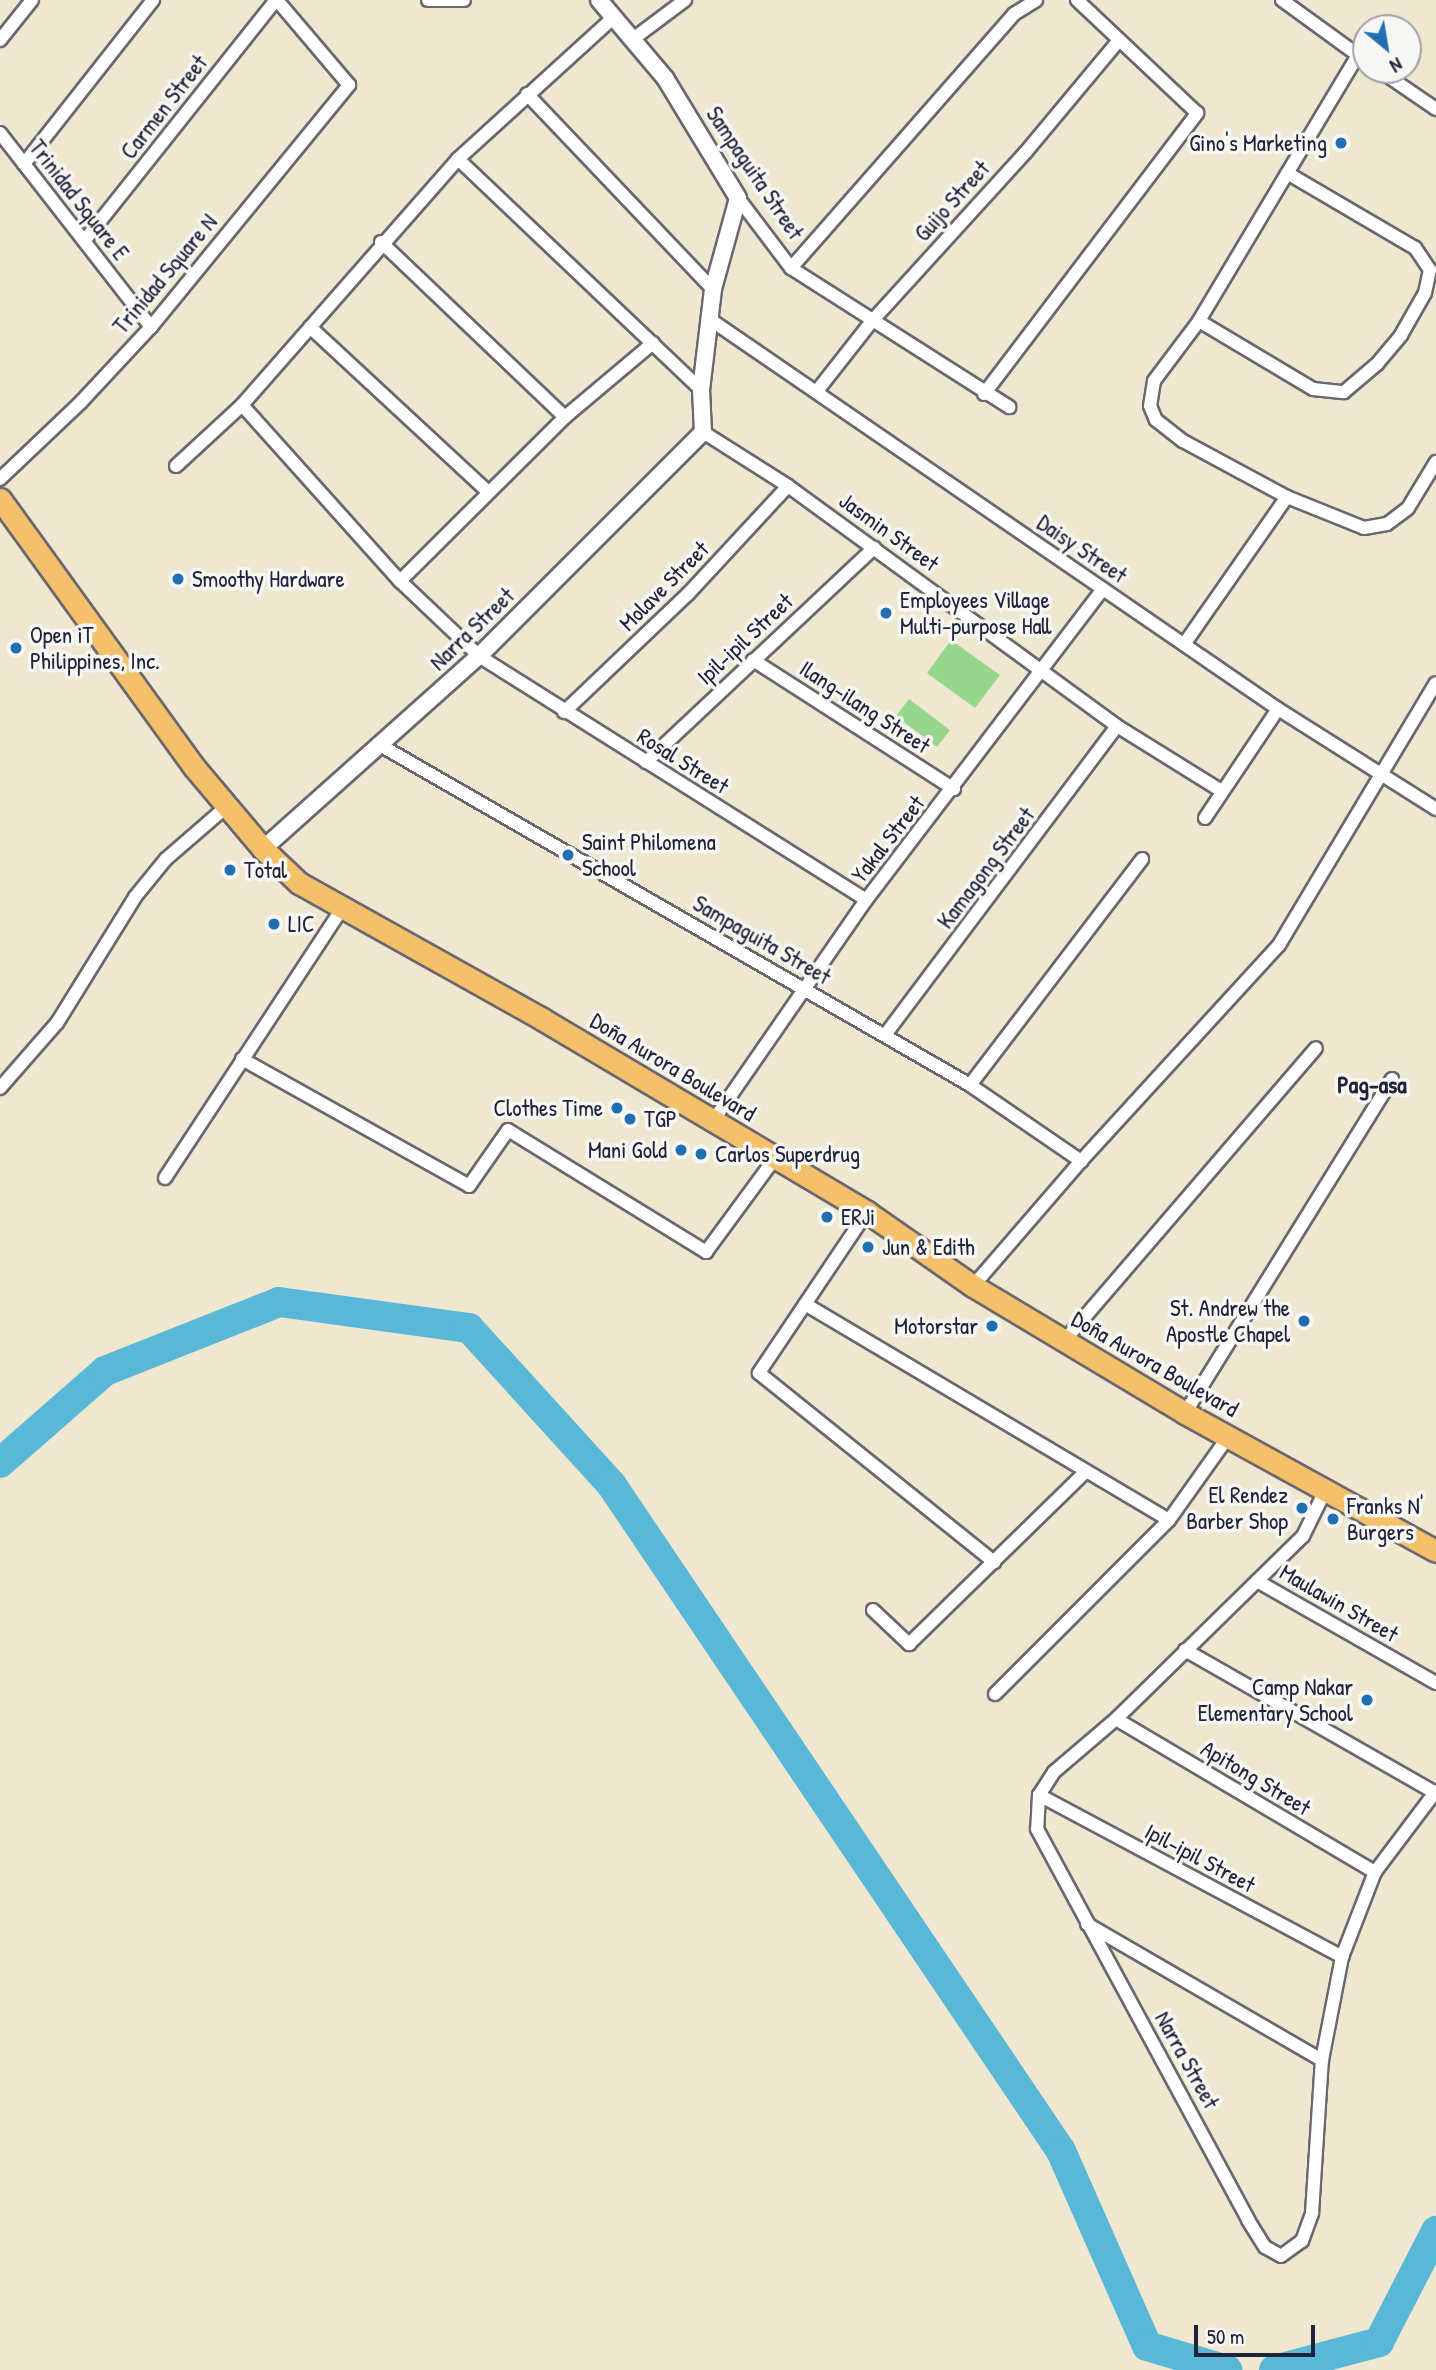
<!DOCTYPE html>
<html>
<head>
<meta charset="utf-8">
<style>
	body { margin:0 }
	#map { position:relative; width:1436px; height:2370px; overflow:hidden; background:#efe7d0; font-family:"Patrick Hand",sans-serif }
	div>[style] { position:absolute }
	.green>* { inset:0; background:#97d78d }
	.river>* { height:30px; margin:-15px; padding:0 15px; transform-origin:15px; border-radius:15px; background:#59b7d7 }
	.roads { filter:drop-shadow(2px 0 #6a676f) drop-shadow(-2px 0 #6a676f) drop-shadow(0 2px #6a676f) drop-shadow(0 -2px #6a676f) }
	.minor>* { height:12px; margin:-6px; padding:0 6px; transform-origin:6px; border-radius:6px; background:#fff }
	.tertiary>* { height:16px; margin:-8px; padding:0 8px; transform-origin:8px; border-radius:8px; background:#fff }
	.primary>* { height:21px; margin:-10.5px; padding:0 10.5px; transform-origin:10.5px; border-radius:10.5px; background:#f4c16a }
	.dots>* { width:19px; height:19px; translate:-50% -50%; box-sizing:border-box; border:4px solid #f6f6f2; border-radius:50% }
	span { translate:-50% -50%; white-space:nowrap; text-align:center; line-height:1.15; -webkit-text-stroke:7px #f6f6f2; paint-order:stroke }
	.street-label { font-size:23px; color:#22223b }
	.poi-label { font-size:23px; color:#22223b }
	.right { translate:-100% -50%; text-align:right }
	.left { translate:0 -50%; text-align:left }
	.neighbourhood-label { font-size:24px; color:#22223b; font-weight:700 }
	.north { position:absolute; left:1352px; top:14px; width:70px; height:70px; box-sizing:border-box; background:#f6f6f2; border:2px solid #a1a1a9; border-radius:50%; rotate:150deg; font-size:19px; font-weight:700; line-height:28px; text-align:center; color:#22223b }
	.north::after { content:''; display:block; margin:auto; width:24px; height:32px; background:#1f6fb2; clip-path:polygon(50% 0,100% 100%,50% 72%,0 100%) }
	.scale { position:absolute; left:1194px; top:2325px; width:121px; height:32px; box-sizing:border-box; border:4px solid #22223b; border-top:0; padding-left:9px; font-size:21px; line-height:24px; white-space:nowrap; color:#22223b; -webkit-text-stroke:5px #f6f6f2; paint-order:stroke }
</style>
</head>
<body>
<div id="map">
	<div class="green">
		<div style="clip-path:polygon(951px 640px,1000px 675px,975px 708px,927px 673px)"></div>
		<div style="clip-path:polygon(909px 699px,950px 730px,937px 747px,896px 716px)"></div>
	</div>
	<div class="river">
		<div style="left:0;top:1463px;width:140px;rotate:-41.2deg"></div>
		<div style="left:105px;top:1371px;width:187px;rotate:-21.6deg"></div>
		<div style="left:279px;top:1302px;width:192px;rotate:7.8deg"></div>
		<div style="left:469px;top:1328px;width:211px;rotate:47.7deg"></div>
		<div style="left:611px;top:1484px;width:805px;rotate:55.99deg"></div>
		<div style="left:1061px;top:2151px;width:213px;rotate:66.2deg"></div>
		<div style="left:1147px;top:2346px;width:84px;rotate:16.7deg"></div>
		<div style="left:1274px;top:2370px;width:109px;rotate:-14.9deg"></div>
		<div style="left:1379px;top:2342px;width:125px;rotate:-62.8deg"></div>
	</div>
	<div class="roads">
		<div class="minor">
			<div style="left:428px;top:0;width:36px"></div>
			<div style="left:1282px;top:0;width:104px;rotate:36deg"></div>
			<div style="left:633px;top:39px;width:65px;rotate:-36.9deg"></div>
			<div style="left:0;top:40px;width:51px;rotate:-51.3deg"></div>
			<div style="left:1358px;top:55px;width:310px;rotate:120.9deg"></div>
			<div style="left:1199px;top:321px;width:75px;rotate:126.9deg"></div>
			<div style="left:1154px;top:381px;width:25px;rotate:99deg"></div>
			<div style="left:1150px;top:406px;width:15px;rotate:67deg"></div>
			<div style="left:1156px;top:420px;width:34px;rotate:38deg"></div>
			<div style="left:1183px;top:441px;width:118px;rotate:28.3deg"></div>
			<div style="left:1287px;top:497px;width:83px;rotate:21.9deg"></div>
			<div style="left:1364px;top:528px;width:23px;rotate:-10deg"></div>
			<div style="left:1387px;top:524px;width:26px;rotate:-37deg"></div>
			<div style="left:1408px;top:508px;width:54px;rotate:-58.7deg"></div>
			<div style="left:1379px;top:70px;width:69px;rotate:34.4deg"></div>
			<div style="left:527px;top:94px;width:269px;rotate:46.4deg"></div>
			<div style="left:0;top:133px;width:246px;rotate:52.1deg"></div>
			<div style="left:458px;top:159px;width:335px;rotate:43.5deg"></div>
			<div style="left:24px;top:164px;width:209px;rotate:-51.8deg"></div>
			<div style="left:738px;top:198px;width:88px;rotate:52.9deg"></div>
			<div style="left:791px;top:268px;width:259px;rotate:32.5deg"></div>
			<div style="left:85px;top:240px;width:307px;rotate:-51.5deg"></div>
			<div style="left:381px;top:242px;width:254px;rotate:43.6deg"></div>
			<div style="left:791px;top:268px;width:338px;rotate:-48.7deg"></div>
			<div style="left:1014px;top:14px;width:26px;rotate:-32deg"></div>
			<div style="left:708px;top:318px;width:691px;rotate:34.45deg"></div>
			<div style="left:1278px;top:709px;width:187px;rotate:32.3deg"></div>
			<div style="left:1199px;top:321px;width:133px;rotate:30.8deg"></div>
			<div style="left:1313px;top:389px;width:31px;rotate:6deg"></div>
			<div style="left:1344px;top:392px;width:43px;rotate:-40.3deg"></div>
			<div style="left:1377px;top:364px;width:38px;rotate:-50deg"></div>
			<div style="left:1401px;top:335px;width:48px;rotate:-60.3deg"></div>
			<div style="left:1425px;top:293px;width:24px;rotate:-78deg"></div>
			<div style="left:1430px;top:270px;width:27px;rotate:-124deg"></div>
			<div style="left:1415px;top:248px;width:148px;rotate:-149.6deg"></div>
			<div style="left:310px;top:327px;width:243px;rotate:42.8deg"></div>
			<div style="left:817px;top:391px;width:89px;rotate:-51.8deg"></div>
			<div style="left:872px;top:321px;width:227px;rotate:-47.7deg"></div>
			<div style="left:1025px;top:153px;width:147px;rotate:-50.2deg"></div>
			<div style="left:984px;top:394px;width:353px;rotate:-52.8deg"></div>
			<div style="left:1197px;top:113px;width:165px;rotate:-136.7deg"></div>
			<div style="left:242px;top:405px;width:237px;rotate:48.1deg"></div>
			<div style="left:400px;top:581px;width:109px;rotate:43.5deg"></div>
			<div style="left:479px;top:656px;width:457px;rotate:32.2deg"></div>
			<div style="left:703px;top:432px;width:101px;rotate:32.4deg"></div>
			<div style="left:788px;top:486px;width:407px;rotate:36.1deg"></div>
			<div style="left:1117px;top:726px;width:121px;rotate:31.9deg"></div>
			<div style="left:176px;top:466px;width:90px;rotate:-42.7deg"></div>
			<div style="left:242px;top:405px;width:327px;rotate:-48.7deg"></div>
			<div style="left:458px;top:159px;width:212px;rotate:-42.3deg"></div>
			<div style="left:0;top:479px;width:112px;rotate:-43.5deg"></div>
			<div style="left:81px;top:402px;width:103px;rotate:-47deg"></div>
			<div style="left:151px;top:327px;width:313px;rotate:-50.7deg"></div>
			<div style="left:349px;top:85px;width:111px;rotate:-130.3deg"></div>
			<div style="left:400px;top:581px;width:233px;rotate:-44.8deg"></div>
			<div style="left:565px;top:417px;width:115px;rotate:-40.1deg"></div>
			<div style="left:1185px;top:643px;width:178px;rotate:-55.1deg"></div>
			<div style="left:753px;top:660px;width:239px;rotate:32.7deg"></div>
			<div style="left:564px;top:712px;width:171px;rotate:-43.6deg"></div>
			<div style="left:688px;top:594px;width:147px;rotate:-47.2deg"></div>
			<div style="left:380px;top:745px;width:681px;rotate:29.95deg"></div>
			<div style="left:970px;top:1085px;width:135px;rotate:34.4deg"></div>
			<div style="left:646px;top:762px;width:313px;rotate:-43.2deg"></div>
			<div style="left:1205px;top:818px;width:131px;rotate:-56.2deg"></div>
			<div style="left:885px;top:1035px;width:386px;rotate:-53.1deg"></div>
			<div style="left:242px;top:1059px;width:260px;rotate:29.2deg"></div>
			<div style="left:469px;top:1186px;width:68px;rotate:-55.1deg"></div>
			<div style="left:508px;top:1130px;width:233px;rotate:31.6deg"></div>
			<div style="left:706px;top:1252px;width:117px;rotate:-53.7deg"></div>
			<div style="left:970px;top:1085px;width:284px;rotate:-52.7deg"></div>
			<div style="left:0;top:1088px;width:86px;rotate:-48.8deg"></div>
			<div style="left:57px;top:1023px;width:148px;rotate:-58.2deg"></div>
			<div style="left:135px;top:897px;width:49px;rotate:-50.8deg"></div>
			<div style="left:166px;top:859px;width:79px;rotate:-40.9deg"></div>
			<div style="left:713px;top:1121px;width:269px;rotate:-55.3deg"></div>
			<div style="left:866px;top:900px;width:391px;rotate:-52.7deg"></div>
			<div style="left:165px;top:1178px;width:321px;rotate:-56.7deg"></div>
			<div style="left:867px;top:1212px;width:194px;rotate:123.9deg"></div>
			<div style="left:759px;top:1373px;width:302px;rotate:38.8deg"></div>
			<div style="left:973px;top:1286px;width:165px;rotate:-49.2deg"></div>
			<div style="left:1081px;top:1161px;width:293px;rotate:-47.5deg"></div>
			<div style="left:1279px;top:945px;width:305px;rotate:-59.1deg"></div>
			<div style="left:805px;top:1304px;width:423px;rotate:30.7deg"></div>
			<div style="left:1064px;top:1341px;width:386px;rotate:-49.3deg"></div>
			<div style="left:1185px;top:1413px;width:393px;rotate:-58.2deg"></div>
			<div style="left:1324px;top:1493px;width:48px;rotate:116deg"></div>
			<div style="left:1303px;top:1536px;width:262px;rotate:135.6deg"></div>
			<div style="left:1116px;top:1719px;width:82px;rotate:139.5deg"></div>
			<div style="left:1054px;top:1772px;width:27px;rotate:123deg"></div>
			<div style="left:1039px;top:1795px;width:34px;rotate:93deg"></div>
			<div style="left:1037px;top:1829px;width:444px;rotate:61.6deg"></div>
			<div style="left:1248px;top:2220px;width:32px;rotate:58deg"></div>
			<div style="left:1265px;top:2247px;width:18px;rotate:29deg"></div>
			<div style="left:1281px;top:2256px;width:26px;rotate:-36deg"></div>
			<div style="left:1302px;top:2241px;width:30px;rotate:-70deg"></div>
			<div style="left:1312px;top:2213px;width:153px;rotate:-86.3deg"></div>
			<div style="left:1322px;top:2060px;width:105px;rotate:-79deg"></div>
			<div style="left:1342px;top:1957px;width:91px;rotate:-68.8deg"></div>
			<div style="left:1375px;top:1872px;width:101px;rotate:-53deg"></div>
			<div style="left:1257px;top:1581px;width:206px;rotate:29.7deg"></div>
			<div style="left:873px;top:1610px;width:50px;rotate:43.4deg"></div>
			<div style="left:909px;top:1644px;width:246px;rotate:-44.3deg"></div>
			<div style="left:1185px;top:1650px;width:287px;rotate:29.7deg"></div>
			<div style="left:995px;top:1694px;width:246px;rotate:-45deg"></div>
			<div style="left:1169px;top:1520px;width:102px;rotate:-54.6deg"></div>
			<div style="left:1116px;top:1719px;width:301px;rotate:30.6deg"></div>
			<div style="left:1039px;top:1795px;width:344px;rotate:28.1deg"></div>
			<div style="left:1087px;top:1924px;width:272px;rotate:30.1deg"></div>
		</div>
		<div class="tertiary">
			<div style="left:263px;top:849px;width:290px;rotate:-41.8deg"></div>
			<div style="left:479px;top:656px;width:317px;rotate:-45deg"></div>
			<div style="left:703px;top:432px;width:42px;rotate:-92.7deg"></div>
			<div style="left:701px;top:390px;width:102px;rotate:-83.2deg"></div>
			<div style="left:713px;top:289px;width:94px;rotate:-74.6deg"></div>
			<div style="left:738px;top:198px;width:140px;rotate:-121.3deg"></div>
			<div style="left:665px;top:78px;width:102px;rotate:-130.2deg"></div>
		</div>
		<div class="primary">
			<div style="left:0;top:499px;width:331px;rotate:54.1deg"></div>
			<div style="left:194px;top:767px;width:107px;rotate:49.9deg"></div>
			<div style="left:263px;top:849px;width:50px;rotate:43.4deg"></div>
			<div style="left:299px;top:883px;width:278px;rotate:29.2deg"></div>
			<div style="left:542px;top:1019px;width:378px;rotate:30.7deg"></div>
			<div style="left:867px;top:1212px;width:129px;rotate:34.9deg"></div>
			<div style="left:973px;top:1286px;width:247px;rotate:30.9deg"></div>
			<div style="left:1185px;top:1413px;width:286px;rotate:28.8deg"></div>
		</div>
	</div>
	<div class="dots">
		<div style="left:1341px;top:143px;background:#1f6fb2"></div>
		<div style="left:178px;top:579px;background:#1f6fb2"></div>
		<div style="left:886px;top:613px;background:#1f6fb2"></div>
		<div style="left:16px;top:648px;background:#1f6fb2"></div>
		<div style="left:568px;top:855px;background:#1f6fb2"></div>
		<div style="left:230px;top:870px;background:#1f6fb2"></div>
		<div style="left:274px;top:924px;background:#1f6fb2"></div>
		<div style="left:617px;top:1108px;background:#1f6fb2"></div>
		<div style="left:630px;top:1119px;background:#1f6fb2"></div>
		<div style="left:681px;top:1150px;background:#1f6fb2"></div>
		<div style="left:701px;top:1154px;background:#1f6fb2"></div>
		<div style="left:827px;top:1217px;background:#1f6fb2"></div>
		<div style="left:868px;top:1247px;background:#1f6fb2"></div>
		<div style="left:1304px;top:1321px;background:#1f6fb2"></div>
		<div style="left:992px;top:1326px;background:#1f6fb2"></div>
		<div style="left:1302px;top:1508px;background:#1f6fb2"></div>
		<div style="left:1333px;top:1519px;background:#1f6fb2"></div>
		<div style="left:1367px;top:1700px;background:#1f6fb2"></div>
	</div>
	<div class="street-label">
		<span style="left:164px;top:107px;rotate:-52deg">Carmen Street</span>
		<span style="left:755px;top:173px;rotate:56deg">Sampaguita Street</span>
		<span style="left:79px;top:200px;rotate:52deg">Trinidad Square E</span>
		<span style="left:952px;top:201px;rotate:-48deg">Guijo Street</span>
		<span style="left:165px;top:274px;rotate:-50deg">Trinidad Square N</span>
		<span style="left:889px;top:532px;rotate:36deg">Jasmin Street</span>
		<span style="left:1082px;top:549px;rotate:34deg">Daisy Street</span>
		<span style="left:664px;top:586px;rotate:-45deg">Molave Street</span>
		<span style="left:472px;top:629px;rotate:-44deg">Narra Street</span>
		<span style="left:745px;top:639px;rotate:-43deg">Ipil-ipil Street</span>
		<span style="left:865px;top:707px;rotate:33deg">Ilang-ilang Street</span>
		<span style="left:683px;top:761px;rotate:32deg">Rosal Street</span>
		<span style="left:888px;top:839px;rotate:-52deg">Yakal Street</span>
		<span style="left:986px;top:868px;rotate:-53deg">Kamagong Street</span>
		<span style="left:762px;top:940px;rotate:30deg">Sampaguita Street</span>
		<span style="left:673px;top:1067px;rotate:31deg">Doña Aurora Boulevard</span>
		<span style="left:1155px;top:1364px;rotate:30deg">Doña Aurora Boulevard</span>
		<span style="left:1339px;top:1603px;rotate:30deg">Maulawin Street</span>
		<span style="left:1256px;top:1778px;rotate:31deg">Apitong Street</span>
		<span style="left:1200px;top:1858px;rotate:28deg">Ipil-ipil Street</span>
		<span style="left:1187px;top:2060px;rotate:61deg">Narra Street</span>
	</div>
	<div class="poi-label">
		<span class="right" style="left:1327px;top:143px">Gino's Marketing</span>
		<span class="left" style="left:192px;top:579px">Smoothy Hardware</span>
		<span class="left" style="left:900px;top:613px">Employees Village<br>Multi-purpose Hall</span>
		<span class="left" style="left:30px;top:648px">Open iT<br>Philippines, Inc.</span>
		<span class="left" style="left:582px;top:855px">Saint Philomena<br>School</span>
		<span class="left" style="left:244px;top:870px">Total</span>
		<span class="left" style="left:288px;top:924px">LIC</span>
		<span class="right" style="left:603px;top:1108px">Clothes Time</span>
		<span class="left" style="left:644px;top:1119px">TGP</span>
		<span class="right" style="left:667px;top:1150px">Mani Gold</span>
		<span class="left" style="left:715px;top:1154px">Carlos Superdrug</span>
		<span class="left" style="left:841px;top:1217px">ERJi</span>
		<span class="left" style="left:882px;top:1247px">Jun &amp; Edith</span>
		<span class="right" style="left:1290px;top:1321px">St. Andrew the<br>Apostle Chapel</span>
		<span class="right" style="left:978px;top:1326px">Motorstar</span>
		<span class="right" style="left:1288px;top:1508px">El Rendez<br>Barber Shop</span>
		<span class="left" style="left:1347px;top:1519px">Franks N'<br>Burgers</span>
		<span class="right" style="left:1353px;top:1700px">Camp Nakar<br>Elementary School</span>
	</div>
	<div class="neighbourhood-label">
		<span style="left:1372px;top:1085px">Pag-asa</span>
	</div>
	<div class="north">N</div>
	<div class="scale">50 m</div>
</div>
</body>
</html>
